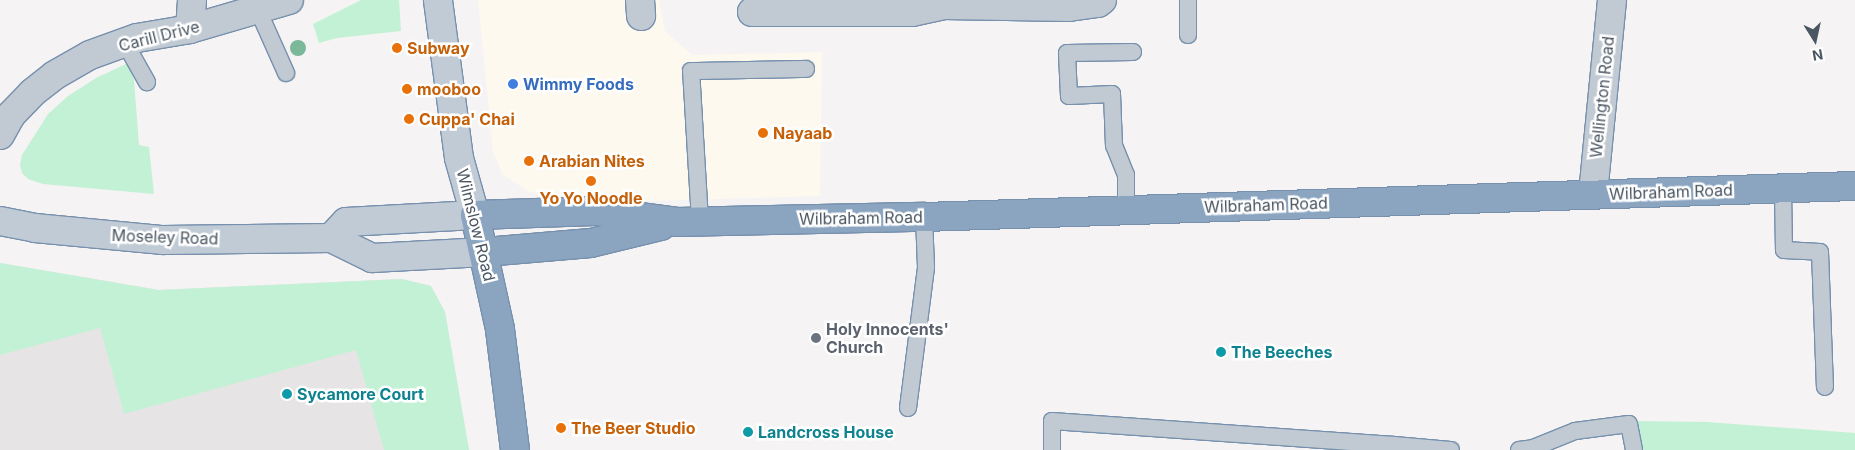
<!DOCTYPE html>
<html>
<head>
<meta charset="utf-8">
<style>
	body { margin:0 }
	#map { position:relative; width:1855px; height:450px; overflow:hidden; background:#f5f3f3; font-family:Inter,sans-serif }
	div>[style] { position:absolute }
	.commercial>* { inset:0; background:#fdf9ef }
	.education>* { inset:0; background:#e6e4e5 }
	.green>* { inset:0; background:#c3f1d5 }
	.roads { filter:drop-shadow(1px 0 #7690ad) drop-shadow(-1px 0 #7690ad) drop-shadow(0 1px #7690ad) drop-shadow(0 -1px #7690ad) }
	.lane>* { height:16px; margin:-8px; padding:0 8px; transform-origin:8px; border-radius:8px; background:#c1cad2 }
	.street>* { height:28px; margin:-14px; padding:0 14px; transform-origin:14px; border-radius:14px; background:#c1cad2 }
	.secondary>* { height:28px; margin:-14px; padding:0 14px; transform-origin:14px; border-radius:14px; background:#c1cbd6 }
	.highway>* { height:28px; margin:-14px; padding:0 14px; transform-origin:14px; border-radius:14px; background:#8ba5c1 }
	.trees>* { width:16px; height:16px; margin:-8px; border-radius:50%; background:#7bb799 }
	.dots>* { width:14px; height:14px; translate:-50% -50%; box-sizing:border-box; border:2px solid #fff; border-radius:50% }
	span { translate:-50% -50%; white-space:nowrap; text-align:center; line-height:1.15; -webkit-text-stroke:5px #fff; paint-order:stroke }
	.street-label { font-size:16px; color:#4a5661 }
	.food-label { font-size:16px; color:#c56008; font-weight:700 }
	.left { translate:0 -50%; text-align:left }
	.shop-label { font-size:16px; color:#366cbe; font-weight:700 }
	.worship-label { font-size:16px; color:#5b616d; font-weight:700 }
	.culture-label { font-size:16px; color:#0d838f; font-weight:700 }
	.north { position:absolute; left:1790px; top:15px; width:50px; height:50px; -webkit-text-stroke:4px #fff; paint-order:stroke; rotate:170deg; font-size:14px; font-weight:700; line-height:20px; text-align:center; color:#4a5661 }
	.north::after { content:''; display:block; margin:auto; width:18px; height:22px; background:#4a5661; clip-path:polygon(50% 0,100% 100%,50% 72%,0 100%) }
</style>
</head>
<body>
<div id="map">
	<div class="commercial">
		<div style="clip-path:polygon(478px 0,659px 0,665px 31px,692px 55px,822px 52px,820px 196px,614px 202px,564px 199px,528px 191px,503px 175px,493px 152px)"></div>
	</div>
	<div class="education">
		<div style="clip-path:polygon(0 263px,159px 290px,402px 279px,431px 286px,445px 312px,469px 450px,0 450px)"></div>
	</div>
	<div class="green">
		<div style="clip-path:polygon(361px 0,399px 0,401px 31px,337px 38px,319px 43px,313px 24px)"></div>
		<div style="clip-path:polygon(128px 63px,134px 80px,139px 145px,149px 147px,154px 194px,43px 184px,28px 179px,22px 173px,20px 165px,22px 155px,48px 114px,68px 96px,96px 78px)"></div>
		<div style="clip-path:polygon(0 263px,159px 290px,402px 279px,431px 286px,445px 312px,469px 450px,384px 450px,356px 350px,124px 414px,100px 328px,0 355px)"></div>
		<div style="clip-path:polygon(1635px 421px,1707px 422px,1855px 433px,1855px 450px,1641px 450px)"></div>
	</div>
	<div class="roads">
		<div class="lane">
			<div style="left:258px;top:10px;width:69px;rotate:66deg"></div>
			<div style="left:1188px;top:35px;width:35px;rotate:-90deg"></div>
			<div style="left:125px;top:43px;width:45px;rotate:60.6deg"></div>
			<div style="left:1783px;top:188px;width:62px;rotate:89.1deg"></div>
			<div style="left:1784px;top:250px;width:36px;rotate:3deg"></div>
			<div style="left:1820px;top:252px;width:135px;rotate:87.9deg"></div>
			<div style="left:1126px;top:210px;width:35px;rotate:-90deg"></div>
			<div style="left:1126px;top:175px;width:31px;rotate:-112deg"></div>
			<div style="left:1114px;top:146px;width:52px;rotate:-92.2deg"></div>
			<div style="left:1112px;top:94px;width:43px;rotate:177.3deg"></div>
			<div style="left:1069px;top:96px;width:43px;rotate:-92.7deg"></div>
			<div style="left:1067px;top:53px;width:66px;rotate:-0.9deg"></div>
			<div style="left:700px;top:221px;width:150px;rotate:-93.4deg"></div>
			<div style="left:691px;top:71px;width:115px;rotate:-1deg"></div>
			<div style="left:908px;top:408px;width:142px;rotate:-82.7deg"></div>
			<div style="left:926px;top:267px;width:50px;rotate:-92.3deg"></div>
			<div style="left:1394px;top:445px;width:57px;rotate:5deg"></div>
			<div style="left:1052px;top:450px;width:29px;rotate:-90deg"></div>
			<div style="left:1052px;top:421px;width:343px;rotate:4deg"></div>
			<div style="left:1394px;top:445px;width:5px;rotate:90deg"></div>
			<div style="left:1519px;top:450px;width:14px;rotate:-8deg"></div>
			<div style="left:1533px;top:448px;width:45px;rotate:-22deg"></div>
			<div style="left:1575px;top:431px;width:54px;rotate:-7.4deg"></div>
			<div style="left:1629px;top:424px;width:26px;rotate:79deg"></div>
		</div>
		<div class="street">
			<div style="left:640px;top:0;width:16px;rotate:86deg"></div>
			<div style="left:752px;top:12px;width:160px"></div>
			<div style="left:912px;top:12px;width:33px;rotate:-12deg"></div>
			<div style="left:944px;top:5px;width:125px;rotate:0.9deg"></div>
			<div style="left:1069px;top:7px;width:29px;rotate:-8deg"></div>
			<div style="left:1098px;top:3px;width:5px;rotate:-37deg"></div>
			<div style="left:190px;top:29px;width:29px;rotate:-86deg"></div>
			<div style="left:0;top:135px;width:23px;rotate:-61deg"></div>
			<div style="left:11px;top:115px;width:30px;rotate:-46deg"></div>
			<div style="left:32px;top:93px;width:29px;rotate:-38deg"></div>
			<div style="left:55px;top:75px;width:40px;rotate:-29.7deg"></div>
			<div style="left:90px;top:55px;width:50px;rotate:-19.9deg"></div>
			<div style="left:137px;top:38px;width:54px;rotate:-9.6deg"></div>
			<div style="left:190px;top:29px;width:103px;rotate:-16.3deg"></div>
			<div style="left:1593px;top:194px;width:195px;rotate:-84.4deg"></div>
		</div>
		<div class="secondary">
			<div style="left:0;top:221px;width:36px;rotate:11deg"></div>
			<div style="left:35px;top:228px;width:129px;rotate:5.4deg"></div>
			<div style="left:163px;top:240px;width:168px;rotate:-0.7deg"></div>
			<div style="left:331px;top:238px;width:46px;rotate:26deg"></div>
			<div style="left:372px;top:258px;width:113px;rotate:-3deg"></div>
			<div style="left:331px;top:238px;width:22px;rotate:-47deg"></div>
			<div style="left:346px;top:222px;width:129px;rotate:-3.1deg"></div>
			<div style="left:475px;top:215px;width:59px;rotate:-105.7deg"></div>
			<div style="left:459px;top:158px;width:159px;rotate:-97.6deg"></div>
		</div>
		<div class="highway">
			<div style="left:485px;top:252px;width:106px;rotate:-4.9deg"></div>
			<div style="left:591px;top:243px;width:72px;rotate:-13.7deg"></div>
			<div style="left:515px;top:450px;width:122px;rotate:-97.1deg"></div>
			<div style="left:500px;top:329px;width:117px;rotate:-102.4deg"></div>
			<div style="left:475px;top:215px;width:121px;rotate:-1.9deg"></div>
			<div style="left:596px;top:211px;width:82px;rotate:7.7deg"></div>
			<div style="left:677px;top:222px;width:247px;rotate:-1.2deg"></div>
			<div style="left:924px;top:217px;width:932px;rotate:-1.91deg"></div>
		</div>
	</div>
	<div class="trees">
		<div style="left:298px;top:48px"></div>
	</div>
	<div class="dots">
		<div style="left:397px;top:48px;background:#e8710a"></div>
		<div style="left:513px;top:84px;background:#3f7fe0"></div>
		<div style="left:407px;top:89px;background:#e8710a"></div>
		<div style="left:409px;top:119px;background:#e8710a"></div>
		<div style="left:763px;top:133px;background:#e8710a"></div>
		<div style="left:529px;top:161px;background:#e8710a"></div>
		<div style="left:591px;top:181px;background:#e8710a"></div>
		<div style="left:816px;top:338px;background:#6b7280"></div>
		<div style="left:1221px;top:352px;background:#0f9aa8"></div>
		<div style="left:287px;top:394px;background:#0f9aa8"></div>
		<div style="left:561px;top:428px;background:#e8710a"></div>
		<div style="left:748px;top:432px;background:#0f9aa8"></div>
	</div>
	<div class="street-label">
		<span style="left:159px;top:36px;rotate:-14deg">Carill Drive</span>
		<span style="left:1602px;top:97px;rotate:-84deg">Wellington Road</span>
		<span style="left:1671px;top:192px;rotate:-2deg">Wilbraham Road</span>
		<span style="left:1266px;top:205px;rotate:-2deg">Wilbraham Road</span>
		<span style="left:861px;top:218px;rotate:-1deg">Wilbraham Road</span>
		<span style="left:476px;top:225px;rotate:76deg">Wilmslow Road</span>
		<span style="left:165px;top:237px;rotate:2deg">Moseley Road</span>
	</div>
	<div class="food-label">
		<span class="left" style="left:407px;top:48px">Subway</span>
		<span class="left" style="left:417px;top:89px">mooboo</span>
		<span class="left" style="left:419px;top:119px">Cuppa' Chai</span>
		<span class="left" style="left:773px;top:133px">Nayaab</span>
		<span class="left" style="left:539px;top:161px">Arabian Nites</span>
		<span style="left:591px;top:198px">Yo Yo Noodle</span>
		<span class="left" style="left:571px;top:428px">The Beer Studio</span>
	</div>
	<div class="shop-label">
		<span class="left" style="left:523px;top:84px">Wimmy Foods</span>
	</div>
	<div class="worship-label">
		<span class="left" style="left:826px;top:338px">Holy Innocents'<br>Church</span>
	</div>
	<div class="culture-label">
		<span class="left" style="left:1231px;top:352px">The Beeches</span>
		<span class="left" style="left:297px;top:394px">Sycamore Court</span>
		<span class="left" style="left:758px;top:432px">Landcross House</span>
	</div>
	<div class="north">N</div>
</div>
</body>
</html>
